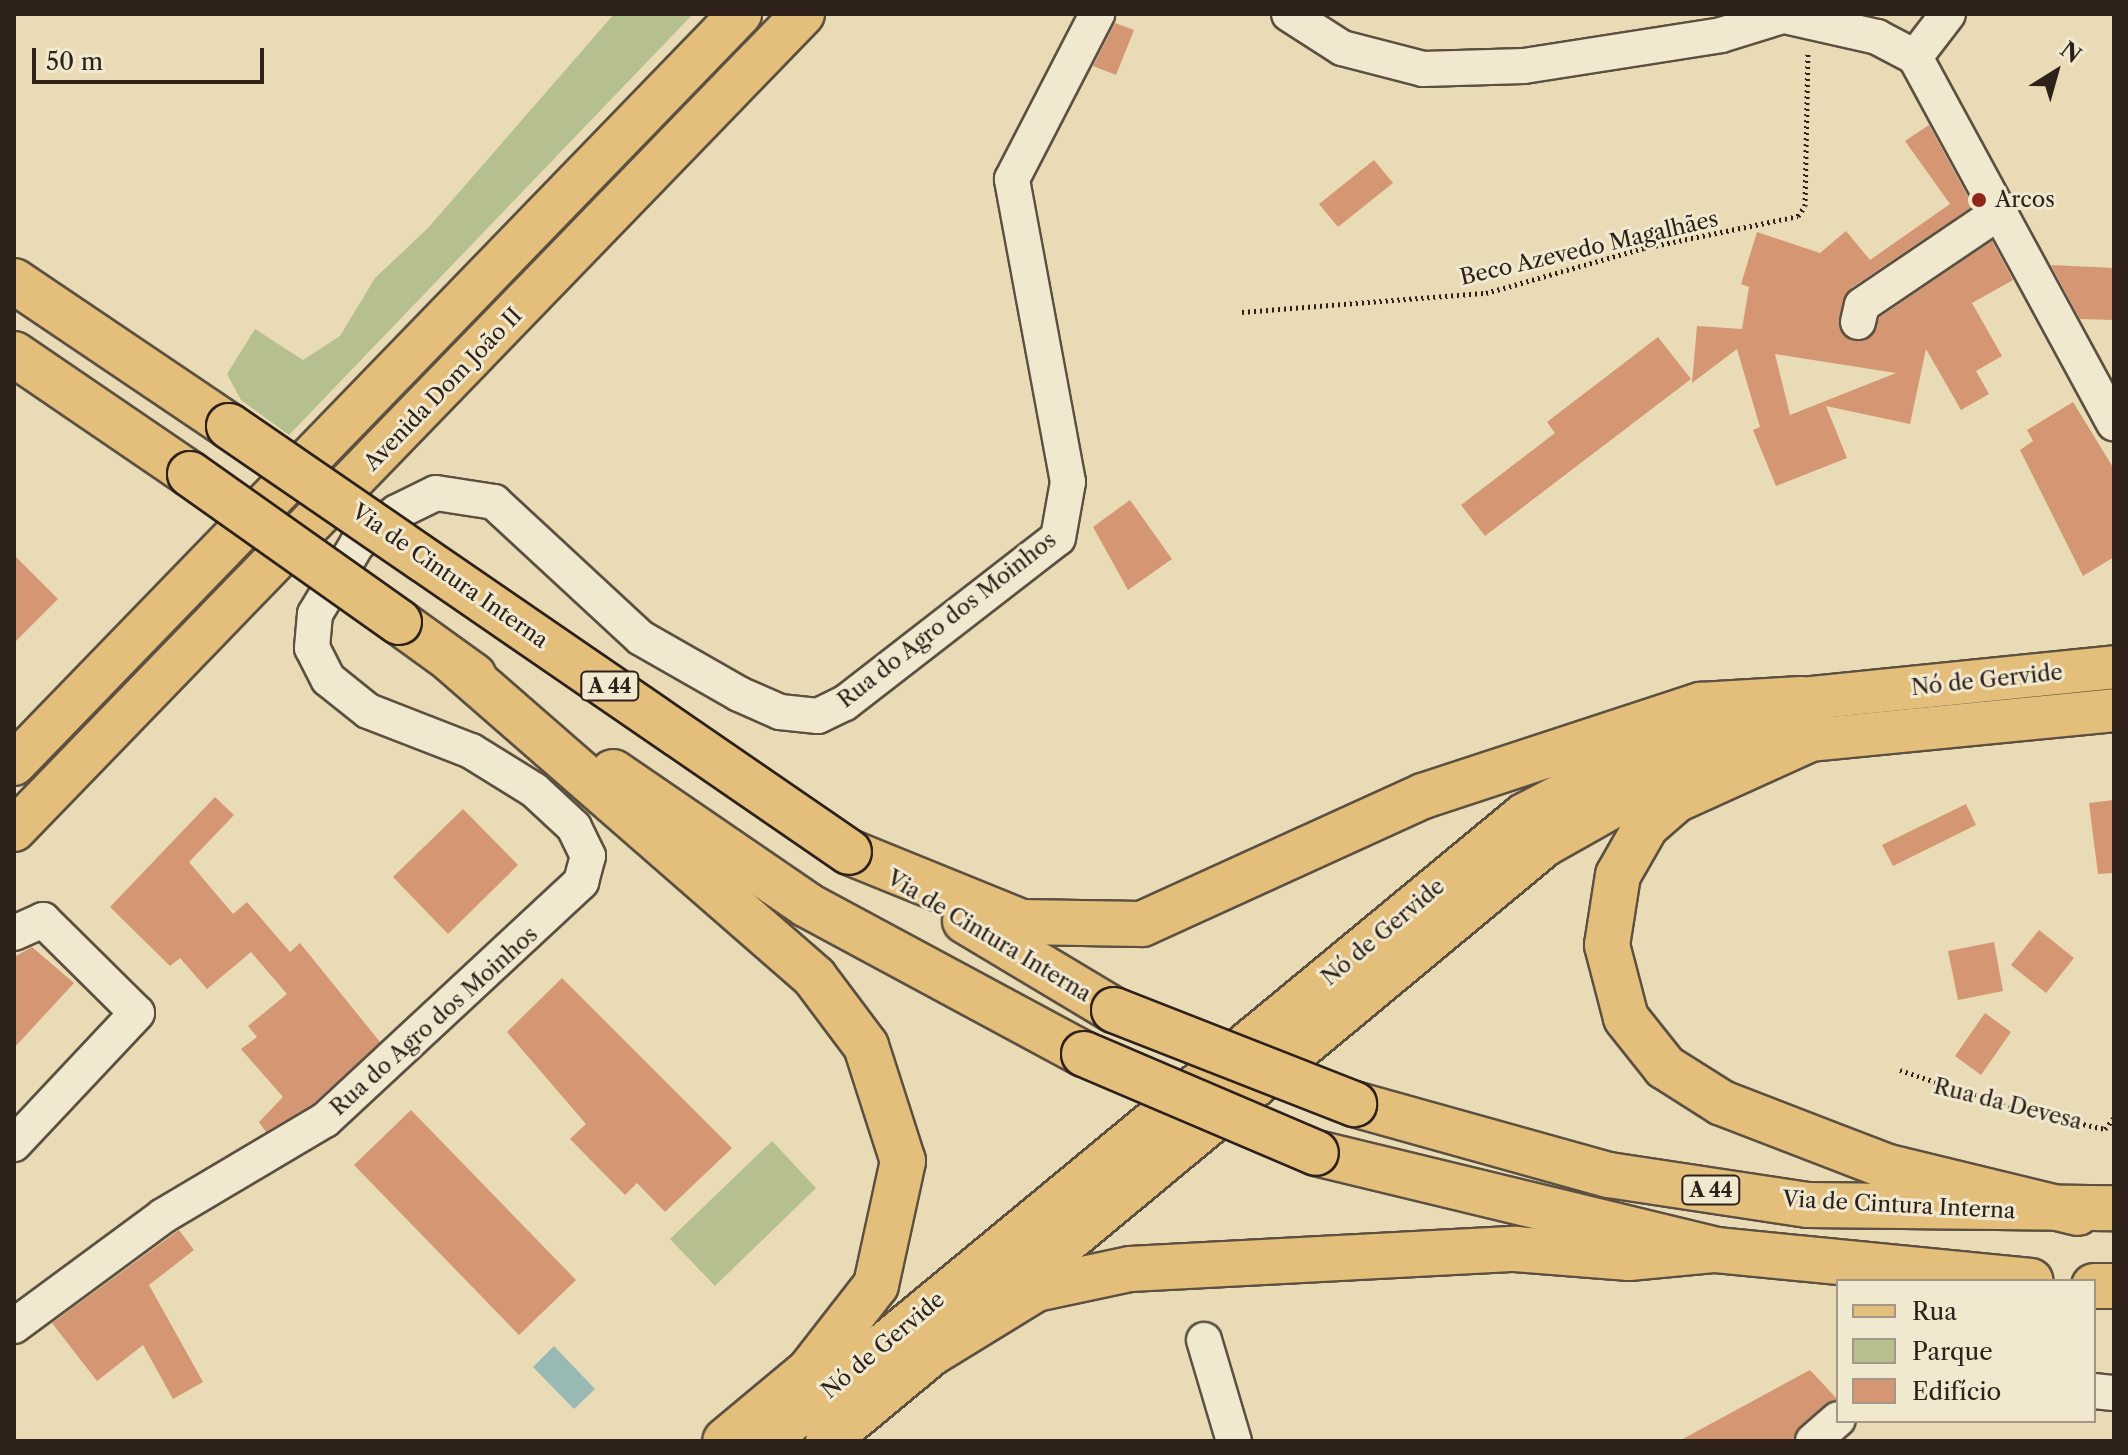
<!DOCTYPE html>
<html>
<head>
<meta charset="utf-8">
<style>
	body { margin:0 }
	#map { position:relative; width:2128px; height:1455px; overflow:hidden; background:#e9dbb6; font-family:"Libre Caslon Text",serif }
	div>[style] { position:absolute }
	.green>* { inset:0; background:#b5c08e }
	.water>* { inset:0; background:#99b9b5 }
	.building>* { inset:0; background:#d49673 }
	.path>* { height:5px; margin-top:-2.5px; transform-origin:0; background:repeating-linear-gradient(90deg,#2d211a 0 2px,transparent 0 6px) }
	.roads { filter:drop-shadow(2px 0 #5c5041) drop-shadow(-2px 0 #5c5041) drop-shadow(0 2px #5c5041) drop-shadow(0 -2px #5c5041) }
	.minor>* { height:34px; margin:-17px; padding:0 17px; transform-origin:17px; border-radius:17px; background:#f1e8d0 }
	.major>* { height:42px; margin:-21px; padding:0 21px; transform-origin:21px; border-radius:21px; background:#e4be7b }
	.highway>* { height:44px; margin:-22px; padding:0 22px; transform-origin:22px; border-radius:22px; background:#e4be7b }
	.bridges { filter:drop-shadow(2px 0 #2d211a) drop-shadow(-2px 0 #2d211a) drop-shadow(0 2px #2d211a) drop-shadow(0 -2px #2d211a) }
	.highway-bridge>* { height:44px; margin:-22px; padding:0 22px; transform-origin:22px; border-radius:22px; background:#e4be7b }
	.dots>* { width:22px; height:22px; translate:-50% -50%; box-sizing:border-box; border:4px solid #f1e8d0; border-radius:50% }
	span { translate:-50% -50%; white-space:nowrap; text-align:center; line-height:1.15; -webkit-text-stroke:6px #f1e8d0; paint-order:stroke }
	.shield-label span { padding:2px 6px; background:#f1e8d0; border:2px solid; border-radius:6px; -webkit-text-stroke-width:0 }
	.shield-label { font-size:20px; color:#2d211a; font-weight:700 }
	.poi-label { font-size:22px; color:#2d211a }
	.left { translate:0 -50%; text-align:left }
	.street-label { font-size:22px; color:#2d211a }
	.frame { position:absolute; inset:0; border:16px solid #2d211a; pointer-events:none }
	.legend { position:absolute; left:1836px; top:1279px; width:260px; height:144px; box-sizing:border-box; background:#f1e8d0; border:2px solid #a39887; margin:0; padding:10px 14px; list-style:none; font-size:24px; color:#2d211a }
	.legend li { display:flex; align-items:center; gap:16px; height:40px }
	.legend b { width:40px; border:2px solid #a39887 }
	.north { position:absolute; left:2016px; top:32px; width:80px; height:80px; -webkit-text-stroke:6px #f1e8d0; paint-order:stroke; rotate:37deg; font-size:22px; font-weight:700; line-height:32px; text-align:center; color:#2d211a }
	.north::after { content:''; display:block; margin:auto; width:28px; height:36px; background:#2d211a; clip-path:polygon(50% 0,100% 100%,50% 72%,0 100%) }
	.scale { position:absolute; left:32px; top:48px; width:232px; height:36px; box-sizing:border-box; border:4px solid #2d211a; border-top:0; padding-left:10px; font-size:24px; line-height:28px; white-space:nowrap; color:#2d211a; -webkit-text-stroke:6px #f1e8d0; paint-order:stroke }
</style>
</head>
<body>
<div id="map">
	<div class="green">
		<div style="clip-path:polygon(614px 14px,693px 14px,289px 435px,241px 400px,227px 374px,255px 329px,303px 360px,340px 336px,375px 278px,428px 228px)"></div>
		<div style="clip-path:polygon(772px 1141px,816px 1188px,715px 1286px,670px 1239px)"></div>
	</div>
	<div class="water">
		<div style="clip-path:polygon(554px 1346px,595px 1389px,574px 1409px,533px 1367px)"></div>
	</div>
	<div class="building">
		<div style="clip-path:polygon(1115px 23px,1134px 30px,1116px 75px,1093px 66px)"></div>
		<div style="clip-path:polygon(evenodd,1929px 125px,1973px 206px,1851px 288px,1839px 327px,1853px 341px,1864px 341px,1880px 317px,1992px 241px,2013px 280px,1972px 303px,2002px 356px,1976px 371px,1989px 394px,1961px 410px,1926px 349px,1910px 424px,1826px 406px,1847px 458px,1776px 486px,1753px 430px,1760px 427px,1737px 349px,1692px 383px,1697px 326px,1742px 329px,1749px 287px,1741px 284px,1757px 232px,1820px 253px,1846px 231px,1870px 260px,1950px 204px,1905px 141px,1929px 125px,1775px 354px,1896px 373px,1790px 415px,1775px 354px)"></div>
		<div style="clip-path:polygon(1374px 160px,1393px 183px,1338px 227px,1319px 204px)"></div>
		<div style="clip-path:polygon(2051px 265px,2114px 268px,2114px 320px,2080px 319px)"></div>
		<div style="clip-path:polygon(1658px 337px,1691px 379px,1485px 536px,1461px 505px,1555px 433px,1547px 422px)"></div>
		<div style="clip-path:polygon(2073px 402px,2114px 469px,2114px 557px,2083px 576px,2020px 450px,2033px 441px,2027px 430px)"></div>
		<div style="clip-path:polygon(1130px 500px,1172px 559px,1128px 590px,1093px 527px)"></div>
		<div style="clip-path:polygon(14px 555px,58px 599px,14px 643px)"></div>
		<div style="clip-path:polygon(215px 797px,234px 815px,189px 862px,233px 914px,247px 902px,290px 952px,300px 943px,380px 1042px,313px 1104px,266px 1132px,259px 1122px,283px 1097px,241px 1049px,257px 1037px,248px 1026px,287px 994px,251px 952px,207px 989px,180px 958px,170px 966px,110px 907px)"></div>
		<div style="clip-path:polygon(2114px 800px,2114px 873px,2098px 874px,2089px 803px)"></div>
		<div style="clip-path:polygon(1966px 804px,1976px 825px,1893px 866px,1882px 845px)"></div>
		<div style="clip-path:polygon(463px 809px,518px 865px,448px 934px,393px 877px)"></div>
		<div style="clip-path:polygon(2039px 930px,2074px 958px,2046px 993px,2011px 965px)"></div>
		<div style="clip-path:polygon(1994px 942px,2003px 991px,1958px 1000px,1948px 951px)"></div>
		<div style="clip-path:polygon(32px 947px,74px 983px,14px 1048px,14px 957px)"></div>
		<div style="clip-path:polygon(562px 978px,732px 1148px,665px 1212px,637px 1183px,625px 1195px,570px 1139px,586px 1124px,507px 1032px)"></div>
		<div style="clip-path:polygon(1985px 1013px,2011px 1032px,1981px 1075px,1955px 1056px)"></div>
		<div style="clip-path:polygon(411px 1110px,576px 1280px,519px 1335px,354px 1165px)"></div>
		<div style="clip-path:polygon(179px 1230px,194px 1250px,149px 1285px,203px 1382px,173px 1399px,143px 1345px,97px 1381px,52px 1323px)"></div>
		<div style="clip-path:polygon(1810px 1370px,1838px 1400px,1800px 1426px,1792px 1441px,1679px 1441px)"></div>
	</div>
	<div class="path">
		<div style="left:1242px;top:312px;width:245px;rotate:-4.5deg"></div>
		<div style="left:1486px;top:293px;width:164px;rotate:-15.9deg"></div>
		<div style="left:1644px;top:248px;width:157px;rotate:-11.7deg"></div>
		<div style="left:1798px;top:216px;width:12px;rotate:-55deg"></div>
		<div style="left:1805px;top:206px;width:155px;rotate:-88.9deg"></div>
		<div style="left:1900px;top:1070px;width:126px;rotate:18.6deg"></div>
		<div style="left:2019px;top:1110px;width:88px;rotate:12.5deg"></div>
		<div style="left:2105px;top:1129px;width:14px;rotate:-51deg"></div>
	</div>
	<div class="roads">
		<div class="minor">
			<div style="left:1289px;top:14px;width:63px;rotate:32.7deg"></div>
			<div style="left:1342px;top:48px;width:84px;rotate:14.5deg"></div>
			<div style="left:1423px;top:69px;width:101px;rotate:-1.7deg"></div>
			<div style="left:1524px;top:66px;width:199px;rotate:-8.9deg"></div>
			<div style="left:1721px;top:35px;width:61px;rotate:-17.2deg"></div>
			<div style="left:1776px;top:14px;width:104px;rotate:12.8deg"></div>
			<div style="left:1877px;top:37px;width:43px;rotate:27.8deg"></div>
			<div style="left:1915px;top:57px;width:417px;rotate:61.5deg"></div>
			<div style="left:1915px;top:57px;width:54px;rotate:-52.5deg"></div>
			<div style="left:1858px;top:322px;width:17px;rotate:-77deg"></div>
			<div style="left:1862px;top:305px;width:168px;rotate:-34.1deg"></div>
			<div style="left:14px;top:933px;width:32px;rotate:-24deg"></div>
			<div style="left:43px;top:920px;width:132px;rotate:44.7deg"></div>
			<div style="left:137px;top:1013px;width:180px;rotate:133.2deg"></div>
			<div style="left:14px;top:1326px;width:185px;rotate:-36.4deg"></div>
			<div style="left:163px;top:1216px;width:188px;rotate:-30.7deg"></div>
			<div style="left:325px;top:1120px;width:350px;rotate:-42.9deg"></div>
			<div style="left:581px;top:882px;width:27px;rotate:-75deg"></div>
			<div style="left:588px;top:856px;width:32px;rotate:-116deg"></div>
			<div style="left:574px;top:827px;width:54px;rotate:-137.2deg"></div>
			<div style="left:534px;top:790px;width:74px;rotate:-148.2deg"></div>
			<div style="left:471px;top:751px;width:110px;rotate:-158.8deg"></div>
			<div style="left:368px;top:711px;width:51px;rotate:-141.3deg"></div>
			<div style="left:328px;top:679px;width:35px;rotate:-117deg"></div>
			<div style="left:312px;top:648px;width:34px;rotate:-85deg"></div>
			<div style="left:315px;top:614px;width:82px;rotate:-59deg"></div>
			<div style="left:357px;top:544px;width:51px;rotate:-38.7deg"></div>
			<div style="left:397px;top:512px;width:43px;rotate:-26deg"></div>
			<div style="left:436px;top:493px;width:59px;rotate:8.8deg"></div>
			<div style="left:494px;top:502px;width:200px;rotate:42.8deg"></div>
			<div style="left:641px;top:638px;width:113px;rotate:29.7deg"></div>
			<div style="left:739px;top:694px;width:45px;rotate:23.7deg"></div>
			<div style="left:780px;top:712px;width:38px;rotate:6deg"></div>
			<div style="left:818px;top:716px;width:30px;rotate:-26deg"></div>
			<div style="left:845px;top:703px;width:269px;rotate:-37.8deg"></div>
			<div style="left:1058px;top:538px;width:57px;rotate:-79.9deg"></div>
			<div style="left:1068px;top:482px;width:308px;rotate:-100.5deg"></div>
			<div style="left:1012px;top:179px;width:186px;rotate:-62.7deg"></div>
			<div style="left:1204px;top:1340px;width:105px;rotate:73.5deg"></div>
			<div style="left:2094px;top:1391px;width:20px;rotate:6deg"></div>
			<div style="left:1813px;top:1441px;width:33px;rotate:-41deg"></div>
		</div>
		<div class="major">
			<div style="left:14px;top:764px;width:1044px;rotate:-45.93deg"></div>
			<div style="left:14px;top:830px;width:1135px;rotate:-45.96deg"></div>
			<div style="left:767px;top:1441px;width:982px;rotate:-39.59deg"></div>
			<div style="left:1524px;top:815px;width:151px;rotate:-27.6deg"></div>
			<div style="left:1658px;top:745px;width:150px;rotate:-17.8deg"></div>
			<div style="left:1801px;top:699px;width:315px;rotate:-5.8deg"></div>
			<div style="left:827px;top:1441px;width:933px;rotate:-39.7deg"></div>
			<div style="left:1545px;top:845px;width:145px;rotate:-29.4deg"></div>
			<div style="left:1671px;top:774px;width:82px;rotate:-20deg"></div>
			<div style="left:1748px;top:746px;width:368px;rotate:-5.6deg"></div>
		</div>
		<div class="highway">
			<div style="left:14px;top:281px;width:259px;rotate:34deg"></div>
			<div style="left:14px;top:354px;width:213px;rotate:34.3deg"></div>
			<div style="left:399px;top:622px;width:92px;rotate:35.8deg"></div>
			<div style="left:451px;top:660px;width:483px;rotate:41.1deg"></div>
			<div style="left:815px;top:978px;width:85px;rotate:53.1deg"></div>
			<div style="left:866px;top:1046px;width:121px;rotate:72.2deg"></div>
			<div style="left:903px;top:1161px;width:127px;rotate:102.3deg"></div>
			<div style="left:876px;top:1285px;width:109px;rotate:127.9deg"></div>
			<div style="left:809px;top:1371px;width:109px;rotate:140.2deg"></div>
			<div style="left:1817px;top:736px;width:155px;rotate:155.6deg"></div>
			<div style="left:1676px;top:800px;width:40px;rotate:139deg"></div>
			<div style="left:1646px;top:826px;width:56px;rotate:119.7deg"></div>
			<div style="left:1618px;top:875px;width:71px;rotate:98.9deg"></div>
			<div style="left:1607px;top:945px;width:75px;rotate:75.4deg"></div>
			<div style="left:1626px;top:1018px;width:63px;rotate:51.5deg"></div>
			<div style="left:1665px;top:1067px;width:67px;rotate:32.3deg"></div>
			<div style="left:1722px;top:1103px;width:178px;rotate:21.1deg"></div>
			<div style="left:1888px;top:1167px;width:195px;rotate:13.6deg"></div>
			<div style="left:613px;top:772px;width:235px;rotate:34.4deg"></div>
			<div style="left:807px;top:905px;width:315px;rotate:28.3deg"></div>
			<div style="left:849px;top:852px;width:186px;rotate:22.1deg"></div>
			<div style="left:1021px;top:922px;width:121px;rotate:0.9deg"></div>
			<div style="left:1142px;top:924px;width:309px;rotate:-24.5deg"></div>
			<div style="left:1423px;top:796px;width:292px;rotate:-18.2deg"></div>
			<div style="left:1700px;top:705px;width:101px;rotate:-3.4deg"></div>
			<div style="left:965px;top:921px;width:174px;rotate:30.9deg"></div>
			<div style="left:1354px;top:1104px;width:265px;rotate:15.6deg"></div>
			<div style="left:1609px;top:1175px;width:201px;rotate:8.6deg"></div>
			<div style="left:1808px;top:1205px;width:306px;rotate:0.6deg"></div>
			<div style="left:1316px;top:1153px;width:412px;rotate:13.6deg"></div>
			<div style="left:1716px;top:1250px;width:316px;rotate:5.6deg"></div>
			<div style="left:2094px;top:1286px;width:20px"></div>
			<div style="left:917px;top:1362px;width:140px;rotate:-31.5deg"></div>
			<div style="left:1036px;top:1289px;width:96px;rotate:-12deg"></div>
			<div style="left:1130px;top:1269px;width:386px;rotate:-3deg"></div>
			<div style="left:1515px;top:1249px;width:114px;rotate:4.5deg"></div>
			<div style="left:1629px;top:1258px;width:87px;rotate:-5.3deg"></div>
		</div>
	</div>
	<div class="bridges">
		<div class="highway-bridge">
			<div style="left:229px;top:426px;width:752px;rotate:34.49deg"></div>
			<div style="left:190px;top:474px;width:256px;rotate:35.3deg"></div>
			<div style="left:1114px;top:1010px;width:258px;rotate:21.4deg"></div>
			<div style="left:1084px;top:1054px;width:252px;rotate:23.1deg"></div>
		</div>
	</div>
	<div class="dots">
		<div style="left:1979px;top:200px;background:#8f2418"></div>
	</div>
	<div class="shield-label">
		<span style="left:610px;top:686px">A 44</span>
		<span style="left:1711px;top:1190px">A 44</span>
	</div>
	<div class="poi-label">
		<span class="left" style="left:1995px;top:200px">Arcos</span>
	</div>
	<div class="street-label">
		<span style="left:1589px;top:248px;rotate:-13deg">Beco Azevedo Magalhães</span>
		<span style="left:443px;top:389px;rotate:-46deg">Avenida Dom João II</span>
		<span style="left:450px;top:576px;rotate:35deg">Via de Cintura Interna</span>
		<span style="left:947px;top:620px;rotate:-38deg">Rua do Agro dos Moinhos</span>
		<span style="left:1987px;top:680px;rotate:-6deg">Nó de Gervide</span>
		<span style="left:1383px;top:932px;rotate:-40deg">Nó de Gervide</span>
		<span style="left:989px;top:936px;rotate:31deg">Via de Cintura Interna</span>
		<span style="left:434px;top:1021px;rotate:-42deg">Rua do Agro dos Moinhos</span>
		<span style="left:2008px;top:1104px;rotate:14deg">Rua da Devesa</span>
		<span style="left:1899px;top:1205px;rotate:3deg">Via de Cintura Interna</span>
		<span style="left:883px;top:1345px;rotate:-40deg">Nó de Gervide</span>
	</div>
	<div class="frame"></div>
	<ul class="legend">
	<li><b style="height:10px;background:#e4be7b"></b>Rua</li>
	<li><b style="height:22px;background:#b5c08e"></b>Parque</li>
	<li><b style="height:22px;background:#d49673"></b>Edifício</li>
	</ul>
	<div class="north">N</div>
	<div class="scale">50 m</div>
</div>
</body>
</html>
